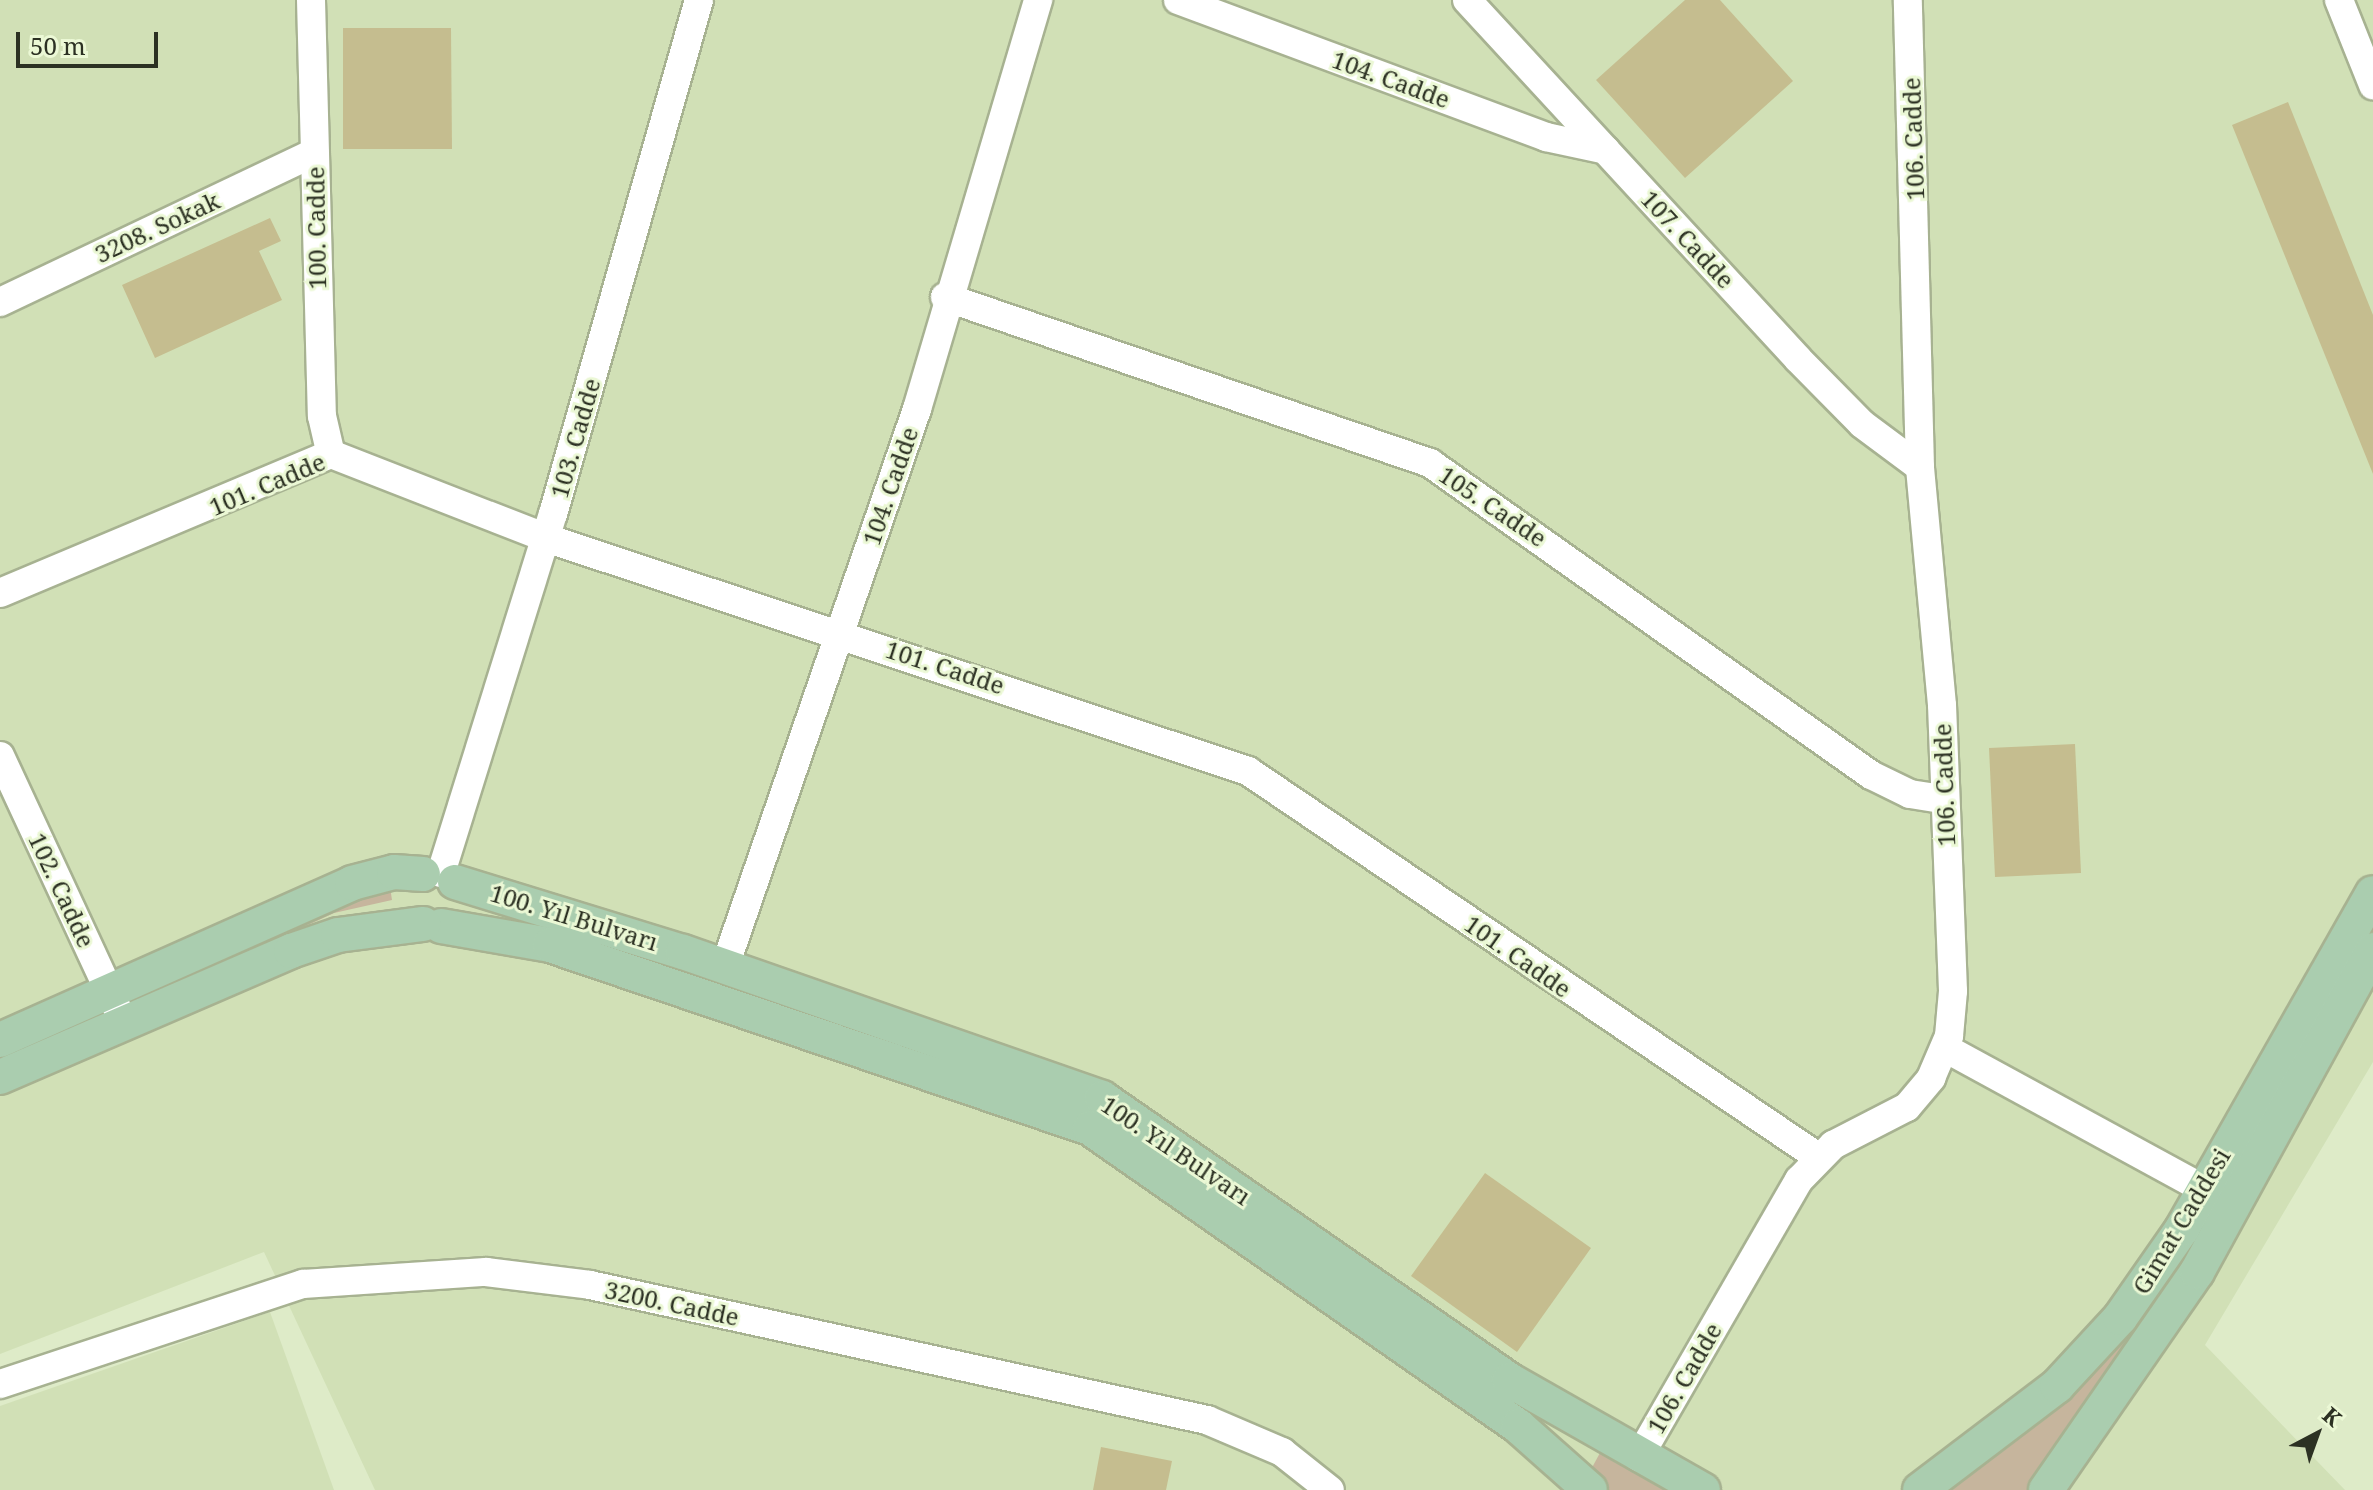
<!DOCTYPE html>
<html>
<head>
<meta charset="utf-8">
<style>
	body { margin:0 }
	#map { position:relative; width:2373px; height:1490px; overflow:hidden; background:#deebc8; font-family:"Noto Serif",serif }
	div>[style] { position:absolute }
	.built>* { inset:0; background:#d1e0b6 }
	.green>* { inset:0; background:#c6b59d }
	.building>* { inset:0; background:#c5bd8f }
	.roads { filter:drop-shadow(2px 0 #a7b291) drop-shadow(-2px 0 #a7b291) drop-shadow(0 2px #a7b291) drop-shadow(0 -2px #a7b291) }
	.minor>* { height:28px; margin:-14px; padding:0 14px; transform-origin:14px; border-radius:14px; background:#fff }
	.major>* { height:34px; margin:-17px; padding:0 17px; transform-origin:17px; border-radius:17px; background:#aacdaf }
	span { translate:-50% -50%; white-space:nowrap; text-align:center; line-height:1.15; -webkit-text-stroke:6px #ebf8d5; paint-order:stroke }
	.street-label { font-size:24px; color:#2c3123 }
	.north { position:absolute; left:2277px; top:1394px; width:80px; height:80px; -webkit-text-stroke:6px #ebf8d5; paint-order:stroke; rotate:41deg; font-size:22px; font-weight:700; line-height:32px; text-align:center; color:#2c3123 }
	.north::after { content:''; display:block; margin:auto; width:28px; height:36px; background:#2c3123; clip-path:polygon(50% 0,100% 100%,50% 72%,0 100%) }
	.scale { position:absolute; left:16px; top:32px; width:142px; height:36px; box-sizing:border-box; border:4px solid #2c3123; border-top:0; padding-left:10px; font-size:24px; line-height:28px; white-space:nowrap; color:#2c3123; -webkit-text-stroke:6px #ebf8d5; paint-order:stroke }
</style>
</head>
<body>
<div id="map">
	<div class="built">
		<div style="clip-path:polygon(0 0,2373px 0,2373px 1062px,2205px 1345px,2345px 1490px,375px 1490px,264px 1252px,0 1354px)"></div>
		<div style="clip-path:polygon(270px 1312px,334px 1490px,0 1490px,0 1406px)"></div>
	</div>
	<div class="green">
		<div style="clip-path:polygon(390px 887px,392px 900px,334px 913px,140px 1003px,138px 998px,340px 902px)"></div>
		<div style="clip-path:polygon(2217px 1190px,2192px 1259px,2031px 1490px,1944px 1490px)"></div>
		<div style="clip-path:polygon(1601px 1451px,1677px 1490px,1604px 1490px,1588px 1475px)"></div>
	</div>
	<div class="building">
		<div style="clip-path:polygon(1685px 0,1720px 0,1793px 81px,1685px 178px,1596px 80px)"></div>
		<div style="clip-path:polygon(343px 28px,451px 28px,452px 149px,343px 149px)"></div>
		<div style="clip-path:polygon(2288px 102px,2373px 315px,2373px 474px,2232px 125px)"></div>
		<div style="clip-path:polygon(270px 218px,281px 241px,259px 251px,282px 300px,155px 358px,122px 285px)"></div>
		<div style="clip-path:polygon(2075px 744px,2081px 873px,1995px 877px,1989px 748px)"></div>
		<div style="clip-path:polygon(1485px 1173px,1591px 1248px,1517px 1352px,1411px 1276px)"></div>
		<div style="clip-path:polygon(1101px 1447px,1172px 1461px,1166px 1490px,1093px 1490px)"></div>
	</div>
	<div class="roads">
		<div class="minor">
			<div style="left:311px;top:0;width:416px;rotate:88.5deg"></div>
			<div style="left:322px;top:416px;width:39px;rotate:77deg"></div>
			<div style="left:1178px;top:0;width:393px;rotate:20.4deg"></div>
			<div style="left:1546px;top:137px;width:61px;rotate:12.2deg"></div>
			<div style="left:1467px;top:0;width:488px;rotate:47.3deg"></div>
			<div style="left:1798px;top:359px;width:91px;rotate:45.4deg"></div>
			<div style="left:1862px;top:424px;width:72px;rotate:36.6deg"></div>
			<div style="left:2339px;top:0;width:92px;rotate:68.2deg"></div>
			<div style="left:945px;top:297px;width:513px;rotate:18.89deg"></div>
			<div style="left:1430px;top:463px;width:540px;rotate:35.28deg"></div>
			<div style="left:1871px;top:775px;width:43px;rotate:26deg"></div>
			<div style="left:1910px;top:794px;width:33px;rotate:9deg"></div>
			<div style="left:0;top:302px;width:348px;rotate:-25.4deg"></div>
			<div style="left:0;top:593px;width:359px;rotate:-22.8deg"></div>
			<div style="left:331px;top:454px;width:231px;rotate:21.3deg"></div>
			<div style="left:546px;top:538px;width:740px;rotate:18.36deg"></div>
			<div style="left:1248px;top:771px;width:688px;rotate:34.11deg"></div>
			<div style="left:0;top:756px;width:278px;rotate:65.1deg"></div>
			<div style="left:441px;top:873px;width:376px;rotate:-72.7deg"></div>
			<div style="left:553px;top:514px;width:534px;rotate:-74.14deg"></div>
			<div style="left:725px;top:966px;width:589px;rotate:-70.98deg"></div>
			<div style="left:917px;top:409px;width:427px;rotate:-73.5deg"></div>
			<div style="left:1945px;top:1048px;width:295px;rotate:28.6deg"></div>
			<div style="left:0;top:1384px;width:319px;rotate:-18.3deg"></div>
			<div style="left:303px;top:1284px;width:183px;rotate:-3.8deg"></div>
			<div style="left:486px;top:1272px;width:105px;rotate:7.1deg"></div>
			<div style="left:590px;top:1285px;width:632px;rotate:12.34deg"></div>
			<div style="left:1207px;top:1420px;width:82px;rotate:23.1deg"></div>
			<div style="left:1282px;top:1452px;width:61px;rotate:38.4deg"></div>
			<div style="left:1639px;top:1457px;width:320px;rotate:-60deg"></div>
			<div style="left:1799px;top:1180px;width:49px;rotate:-45.8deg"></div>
			<div style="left:1833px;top:1145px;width:83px;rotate:-27.2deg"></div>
			<div style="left:1907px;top:1107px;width:38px;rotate:-50deg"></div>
			<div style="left:1931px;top:1078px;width:46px;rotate:-66.8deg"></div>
			<div style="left:1949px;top:1036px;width:45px;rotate:-84.9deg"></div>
			<div style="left:1953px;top:991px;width:286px;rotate:-92.2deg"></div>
			<div style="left:1942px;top:705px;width:239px;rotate:-95.3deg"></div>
			<div style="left:1920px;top:467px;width:467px;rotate:-91.5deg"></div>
		</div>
		<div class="major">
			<div style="left:455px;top:882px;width:239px;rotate:17.1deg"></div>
			<div style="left:683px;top:952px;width:444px;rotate:19.2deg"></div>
			<div style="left:1102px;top:1098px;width:495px;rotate:34.7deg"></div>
			<div style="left:1509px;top:1380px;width:223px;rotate:29.6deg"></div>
			<div style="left:441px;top:926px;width:111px;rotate:9.9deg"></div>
			<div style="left:550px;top:945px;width:570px;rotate:18.72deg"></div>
			<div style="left:1090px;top:1128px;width:522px;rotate:34.85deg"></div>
			<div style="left:1518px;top:1426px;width:96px;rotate:41.6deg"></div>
			<div style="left:0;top:1040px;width:385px;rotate:-24deg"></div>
			<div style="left:352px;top:883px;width:43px;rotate:-14.7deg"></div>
			<div style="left:394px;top:872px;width:29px;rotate:4deg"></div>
			<div style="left:0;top:1077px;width:317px;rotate:-23.4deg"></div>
			<div style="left:291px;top:951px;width:50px;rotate:-18.8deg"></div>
			<div style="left:338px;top:935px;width:86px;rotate:-7.4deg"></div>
			<div style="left:1920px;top:1490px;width:172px;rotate:-37.2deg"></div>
			<div style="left:2057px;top:1386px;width:93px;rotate:-47.2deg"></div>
			<div style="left:2120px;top:1318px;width:108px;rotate:-55.1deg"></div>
			<div style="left:2182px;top:1229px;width:386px;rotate:-60.4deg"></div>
			<div style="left:2046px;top:1490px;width:265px;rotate:-55.3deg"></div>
			<div style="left:2197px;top:1272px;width:367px;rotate:-61.3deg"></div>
		</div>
	</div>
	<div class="street-label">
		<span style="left:1391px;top:79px;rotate:20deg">104. Cadde</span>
		<span style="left:1913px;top:139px;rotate:-92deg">106. Cadde</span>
		<span style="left:157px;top:227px;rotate:-25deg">3208. Sokak</span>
		<span style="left:316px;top:228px;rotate:-91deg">100. Cadde</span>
		<span style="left:1688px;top:239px;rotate:47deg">107. Cadde</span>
		<span style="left:575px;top:438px;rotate:-74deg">103. Cadde</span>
		<span style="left:267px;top:484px;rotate:-23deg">101. Cadde</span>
		<span style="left:890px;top:486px;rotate:-71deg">104. Cadde</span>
		<span style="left:1493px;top:506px;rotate:34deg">105. Cadde</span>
		<span style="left:945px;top:667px;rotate:18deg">101. Cadde</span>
		<span style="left:1944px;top:785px;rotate:-92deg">106. Cadde</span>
		<span style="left:62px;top:890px;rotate:65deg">102. Cadde</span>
		<span style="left:574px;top:917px;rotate:17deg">100. Yıl Bulvarı</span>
		<span style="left:1518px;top:956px;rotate:35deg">101. Cadde</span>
		<span style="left:1176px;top:1150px;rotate:34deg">100. Yıl Bulvarı</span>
		<span style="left:2181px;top:1221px;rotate:-59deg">Gimat Caddesi</span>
		<span style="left:672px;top:1303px;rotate:12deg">3200. Cadde</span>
		<span style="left:1684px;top:1378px;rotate:-60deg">106. Cadde</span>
	</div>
	<div class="north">K</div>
	<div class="scale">50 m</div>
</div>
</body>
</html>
